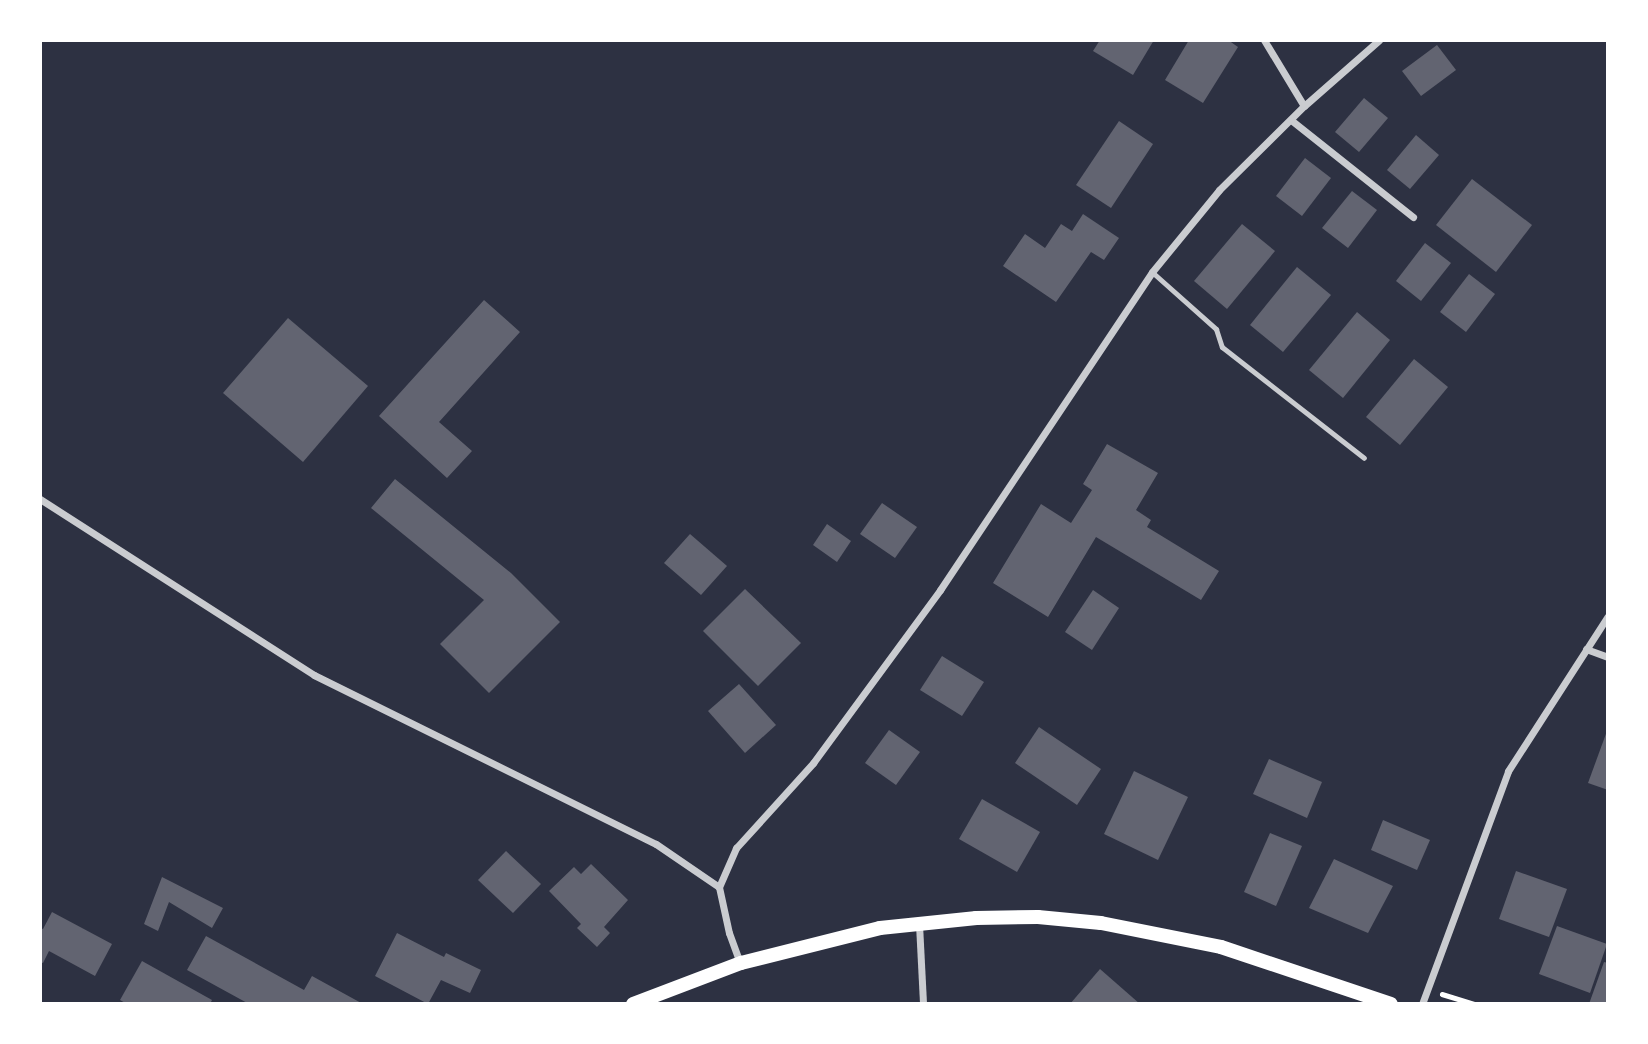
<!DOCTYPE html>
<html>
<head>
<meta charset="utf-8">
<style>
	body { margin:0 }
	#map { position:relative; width:1648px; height:1044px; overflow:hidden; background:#2d3142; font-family:"Titillium Web",sans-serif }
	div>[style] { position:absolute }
	.building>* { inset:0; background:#626471 }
	.path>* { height:4.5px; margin:-2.25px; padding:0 2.25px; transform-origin:2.25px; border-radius:2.25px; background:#fff }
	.service>* { height:5px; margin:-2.5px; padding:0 2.5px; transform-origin:2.5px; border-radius:2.5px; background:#caccd0 }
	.minor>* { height:7px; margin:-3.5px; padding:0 3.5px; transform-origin:3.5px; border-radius:3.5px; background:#caccd0 }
	.secondary>* { height:14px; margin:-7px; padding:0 7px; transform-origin:7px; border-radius:7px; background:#fff }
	span { translate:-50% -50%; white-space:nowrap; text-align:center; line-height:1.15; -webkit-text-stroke:5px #fff; paint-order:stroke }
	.frame { position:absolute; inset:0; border:42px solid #fff; pointer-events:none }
</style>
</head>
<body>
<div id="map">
	<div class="building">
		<div style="clip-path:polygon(1100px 40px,1154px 40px,1133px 75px,1093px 51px)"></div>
		<div style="clip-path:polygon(1189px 40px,1228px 40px,1238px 47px,1203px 103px,1165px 80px)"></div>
		<div style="clip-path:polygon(1437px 45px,1456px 70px,1421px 96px,1402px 71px)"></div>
		<div style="clip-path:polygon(1364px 98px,1388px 118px,1359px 152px,1335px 132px)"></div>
		<div style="clip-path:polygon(1119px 121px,1153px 144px,1111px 208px,1076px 185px)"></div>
		<div style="clip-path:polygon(1416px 135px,1439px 155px,1410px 189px,1387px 170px)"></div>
		<div style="clip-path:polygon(1305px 158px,1331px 178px,1302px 216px,1276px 196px)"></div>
		<div style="clip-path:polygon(1472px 179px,1532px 225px,1496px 272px,1436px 225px)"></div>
		<div style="clip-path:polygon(1352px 191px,1377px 210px,1348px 248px,1322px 228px)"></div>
		<div style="clip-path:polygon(1083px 214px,1119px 238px,1104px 260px,1091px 252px,1056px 302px,1003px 266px,1025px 234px,1045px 248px,1061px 224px,1072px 231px)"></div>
		<div style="clip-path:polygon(1242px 224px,1275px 251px,1227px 309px,1194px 281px)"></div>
		<div style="clip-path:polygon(1425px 243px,1451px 263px,1421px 301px,1396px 281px)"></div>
		<div style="clip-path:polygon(1297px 267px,1331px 295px,1283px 352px,1250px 325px)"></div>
		<div style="clip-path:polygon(1469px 274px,1495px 294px,1466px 332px,1440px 312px)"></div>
		<div style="clip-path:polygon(484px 300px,520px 332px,439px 422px,472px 451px,447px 478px,379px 416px)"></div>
		<div style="clip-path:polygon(1357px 312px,1390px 340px,1343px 398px,1309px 370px)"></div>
		<div style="clip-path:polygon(288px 318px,368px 386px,303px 462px,223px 393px)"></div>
		<div style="clip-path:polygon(1414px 359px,1448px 387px,1400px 445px,1366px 417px)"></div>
		<div style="clip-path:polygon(1107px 444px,1158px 473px,1136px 510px,1151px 520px,1147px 527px,1219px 571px,1201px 600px,1096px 537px,1048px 617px,993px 583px,1041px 504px,1071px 523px,1092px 490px,1083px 484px)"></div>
		<div style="clip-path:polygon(395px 479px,511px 573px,560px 622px,489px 693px,440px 644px,484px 600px,371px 508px)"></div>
		<div style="clip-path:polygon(882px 503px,917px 527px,895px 558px,860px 534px)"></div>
		<div style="clip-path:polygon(827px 524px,851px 541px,837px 562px,813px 545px)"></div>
		<div style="clip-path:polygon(690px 534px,727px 566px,701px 595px,664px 563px)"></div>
		<div style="clip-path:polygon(745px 589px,801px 643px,758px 686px,703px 631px)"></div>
		<div style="clip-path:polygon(1093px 590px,1119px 608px,1092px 650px,1065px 632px)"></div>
		<div style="clip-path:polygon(942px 656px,984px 682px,962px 716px,920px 690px)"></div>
		<div style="clip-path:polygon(739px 684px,776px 725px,745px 753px,708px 711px)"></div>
		<div style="clip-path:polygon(1039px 727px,1101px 769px,1077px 805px,1015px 763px)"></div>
		<div style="clip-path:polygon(889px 730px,920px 752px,896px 785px,865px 763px)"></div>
		<div style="clip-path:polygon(1607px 731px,1608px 731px,1608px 790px,1588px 783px)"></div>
		<div style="clip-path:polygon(1269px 759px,1322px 782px,1307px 818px,1253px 794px)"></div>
		<div style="clip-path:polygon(1134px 771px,1188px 797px,1158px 860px,1104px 834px)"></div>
		<div style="clip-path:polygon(982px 799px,1040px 832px,1017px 872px,959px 839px)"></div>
		<div style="clip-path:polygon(1383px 820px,1430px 840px,1417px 870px,1371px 850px)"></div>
		<div style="clip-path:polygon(1270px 833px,1302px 846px,1276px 906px,1244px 892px)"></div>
		<div style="clip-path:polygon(506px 851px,541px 884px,513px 913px,478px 880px)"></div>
		<div style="clip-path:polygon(1334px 859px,1393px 886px,1368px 933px,1309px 908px)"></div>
		<div style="clip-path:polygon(591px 864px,628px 900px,604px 927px,610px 933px,597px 947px,577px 928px,581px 924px,549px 891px,574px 867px,581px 874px)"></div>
		<div style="clip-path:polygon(1516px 871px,1567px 889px,1549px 937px,1499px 919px)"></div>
		<div style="clip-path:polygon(162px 877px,223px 908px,212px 928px,169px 902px,158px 931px,144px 924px)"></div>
		<div style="clip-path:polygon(52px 912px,112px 944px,95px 976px,49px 951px,43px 963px,40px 962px,40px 928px,43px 929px)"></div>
		<div style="clip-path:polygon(1557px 926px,1607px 944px,1590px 993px,1539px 974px)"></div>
		<div style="clip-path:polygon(397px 933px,444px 957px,446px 953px,481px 970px,470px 993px,441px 980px,428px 1004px,375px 976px)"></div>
		<div style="clip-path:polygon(206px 936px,304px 990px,312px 976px,363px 1004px,249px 1004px,187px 970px)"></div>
		<div style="clip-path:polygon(142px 961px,212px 1000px,210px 1004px,127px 1004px,120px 1000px)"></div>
		<div style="clip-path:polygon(1604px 962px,1608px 963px,1608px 1004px,1589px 1004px)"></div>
		<div style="clip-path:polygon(1100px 969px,1140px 1004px,1070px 1004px)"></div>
	</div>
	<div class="path">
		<div style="left:1442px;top:994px;width:34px;rotate:17deg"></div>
	</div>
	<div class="service">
		<div style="left:1152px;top:272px;width:86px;rotate:41.7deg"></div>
		<div style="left:1216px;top:329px;width:19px;rotate:72deg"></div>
		<div style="left:1222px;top:347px;width:180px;rotate:38deg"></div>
	</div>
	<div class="minor">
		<div style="left:1264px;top:40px;width:77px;rotate:58.8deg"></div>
		<div style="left:1291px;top:120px;width:156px;rotate:38.5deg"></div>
		<div style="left:40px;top:499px;width:326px;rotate:32.7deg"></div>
		<div style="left:314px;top:675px;width:381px;rotate:26.3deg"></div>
		<div style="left:656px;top:844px;width:76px;rotate:34.3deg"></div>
		<div style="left:1586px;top:649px;width:23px;rotate:20deg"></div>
		<div style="left:919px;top:924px;width:80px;rotate:87.1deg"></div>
		<div style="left:740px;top:963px;width:32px;rotate:-110deg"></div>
		<div style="left:729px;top:933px;width:47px;rotate:-102.3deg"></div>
		<div style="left:719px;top:887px;width:43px;rotate:-66.4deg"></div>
		<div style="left:736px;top:848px;width:115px;rotate:-47.8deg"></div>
		<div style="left:813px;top:763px;width:215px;rotate:-53.7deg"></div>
		<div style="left:940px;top:590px;width:382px;rotate:-56.3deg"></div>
		<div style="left:1152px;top:272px;width:106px;rotate:-50.7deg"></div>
		<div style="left:1219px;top:190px;width:120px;rotate:-44.7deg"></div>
		<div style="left:1304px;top:106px;width:100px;rotate:-41.3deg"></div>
		<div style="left:1422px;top:1004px;width:248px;rotate:-69.7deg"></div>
		<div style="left:1508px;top:771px;width:184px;rotate:-57.2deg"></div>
	</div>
	<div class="secondary">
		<div style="left:633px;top:1004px;width:116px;rotate:-20.8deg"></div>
		<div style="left:741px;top:963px;width:143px;rotate:-14.1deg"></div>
		<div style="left:880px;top:928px;width:97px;rotate:-5.9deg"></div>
		<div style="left:976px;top:918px;width:62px;rotate:-0.9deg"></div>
		<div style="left:1038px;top:917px;width:63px;rotate:5.4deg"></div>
		<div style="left:1101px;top:923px;width:122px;rotate:11.3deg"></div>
		<div style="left:1221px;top:947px;width:179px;rotate:18.5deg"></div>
	</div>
	<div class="frame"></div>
</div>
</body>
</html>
